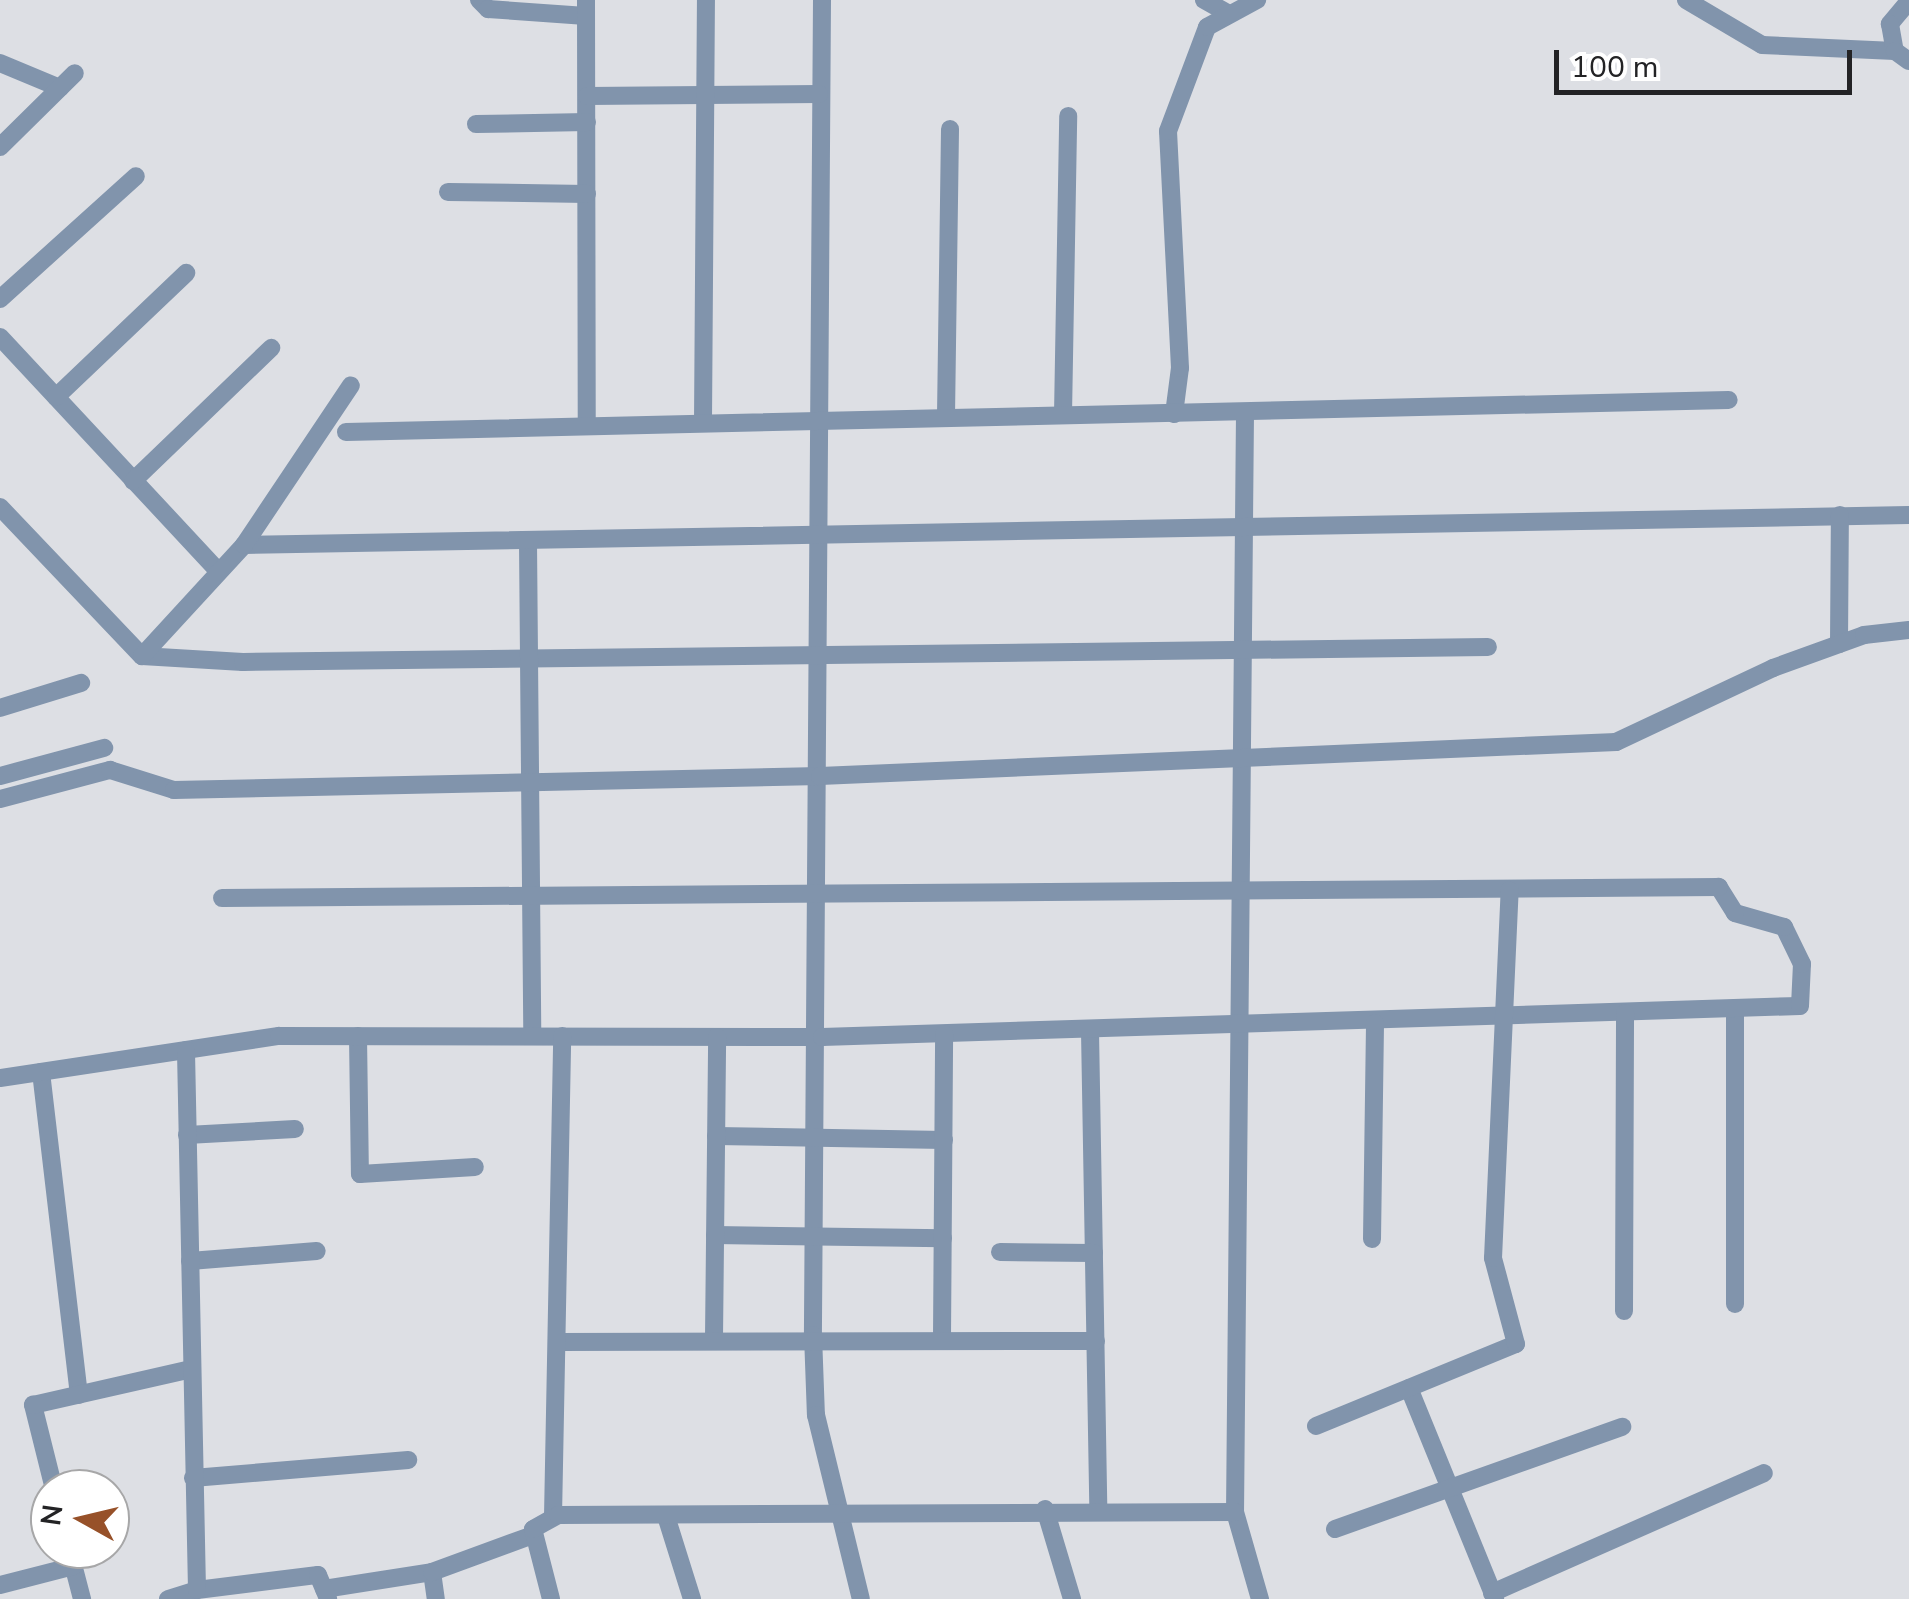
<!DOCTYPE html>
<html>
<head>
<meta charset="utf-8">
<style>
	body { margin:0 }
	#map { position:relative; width:1909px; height:1599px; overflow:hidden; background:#dddfe4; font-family:"Nunito Sans",sans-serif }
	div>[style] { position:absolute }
	.street>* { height:18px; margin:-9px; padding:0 9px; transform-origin:9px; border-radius:9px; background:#8194ac }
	span { translate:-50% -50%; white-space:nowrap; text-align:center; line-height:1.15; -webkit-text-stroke:8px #fff; paint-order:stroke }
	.north { position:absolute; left:30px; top:1469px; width:100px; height:100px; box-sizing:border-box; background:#fff; border:2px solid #a7a7a8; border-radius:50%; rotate:278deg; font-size:28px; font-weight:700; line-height:40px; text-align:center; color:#232325 }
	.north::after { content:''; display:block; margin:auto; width:35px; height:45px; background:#975129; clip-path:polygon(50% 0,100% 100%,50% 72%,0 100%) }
	.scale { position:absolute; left:1554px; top:50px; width:298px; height:45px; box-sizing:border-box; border:5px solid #232325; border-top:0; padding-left:12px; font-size:30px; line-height:35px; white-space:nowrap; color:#232325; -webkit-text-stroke:8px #fff; paint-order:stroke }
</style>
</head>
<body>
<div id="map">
	<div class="street">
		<div style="left:479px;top:0;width:13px;rotate:45deg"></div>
		<div style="left:488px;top:9px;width:98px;rotate:4.1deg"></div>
		<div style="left:586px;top:0;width:426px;rotate:89.9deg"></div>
		<div style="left:822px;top:0;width:1335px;rotate:90.39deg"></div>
		<div style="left:813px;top:1335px;width:80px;rotate:87.9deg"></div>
		<div style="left:816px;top:1415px;width:189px;rotate:76.3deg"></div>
		<div style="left:1204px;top:0;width:29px;rotate:29deg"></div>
		<div style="left:1686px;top:0;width:88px;rotate:30.6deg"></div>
		<div style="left:1762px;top:45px;width:133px;rotate:2.6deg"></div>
		<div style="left:1909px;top:1px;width:30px;rotate:130deg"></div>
		<div style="left:1890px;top:24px;width:27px;rotate:80deg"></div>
		<div style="left:1895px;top:51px;width:17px;rotate:36deg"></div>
		<div style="left:0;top:63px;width:65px;rotate:22.6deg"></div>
		<div style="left:587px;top:96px;width:232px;rotate:-0.5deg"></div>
		<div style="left:476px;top:124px;width:111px;rotate:-1deg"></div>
		<div style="left:0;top:147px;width:105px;rotate:-44.6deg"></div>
		<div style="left:448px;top:192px;width:139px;rotate:0.8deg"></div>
		<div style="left:0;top:299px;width:183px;rotate:-42.1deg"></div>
		<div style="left:0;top:337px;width:321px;rotate:47deg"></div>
		<div style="left:56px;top:397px;width:180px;rotate:-43.6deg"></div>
		<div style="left:1245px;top:413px;width:1099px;rotate:90.52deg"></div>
		<div style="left:1235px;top:1512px;width:91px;rotate:74deg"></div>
		<div style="left:1174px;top:414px;width:46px;rotate:-82.6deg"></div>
		<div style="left:1180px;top:368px;width:237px;rotate:-92.9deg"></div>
		<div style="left:1168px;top:131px;width:111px;rotate:-69.4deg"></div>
		<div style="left:1207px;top:27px;width:57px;rotate:-28.4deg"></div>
		<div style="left:1063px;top:415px;width:299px;rotate:-89deg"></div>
		<div style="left:946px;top:416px;width:287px;rotate:-89.2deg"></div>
		<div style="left:703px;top:422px;width:422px;rotate:-89.6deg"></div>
		<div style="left:346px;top:432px;width:1383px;rotate:-1.33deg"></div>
		<div style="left:133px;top:481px;width:192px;rotate:-43.9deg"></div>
		<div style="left:0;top:507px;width:206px;rotate:46.4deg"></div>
		<div style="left:142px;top:656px;width:101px;rotate:3.4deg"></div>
		<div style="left:243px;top:662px;width:1245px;rotate:-0.69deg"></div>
		<div style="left:528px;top:542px;width:494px;rotate:89.5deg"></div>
		<div style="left:244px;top:545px;width:1665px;rotate:-1.03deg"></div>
		<div style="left:1839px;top:644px;width:129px;rotate:-89.6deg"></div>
		<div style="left:142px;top:656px;width:151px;rotate:-47.4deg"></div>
		<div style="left:244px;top:545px;width:192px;rotate:-56.2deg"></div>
		<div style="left:0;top:708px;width:85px;rotate:-17.2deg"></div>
		<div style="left:0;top:776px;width:108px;rotate:-15.1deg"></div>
		<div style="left:0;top:799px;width:114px;rotate:-14.8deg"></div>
		<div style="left:110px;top:770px;width:67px;rotate:17.4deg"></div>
		<div style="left:174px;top:790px;width:646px;rotate:-1.24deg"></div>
		<div style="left:820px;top:776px;width:797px;rotate:-2.45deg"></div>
		<div style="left:1616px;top:742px;width:174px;rotate:-25.2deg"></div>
		<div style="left:1773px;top:668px;width:97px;rotate:-19.9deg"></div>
		<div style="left:1864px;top:635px;width:45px;rotate:-6.3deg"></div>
		<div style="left:1735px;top:1009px;width:295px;rotate:90deg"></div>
		<div style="left:1090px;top:1031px;width:477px;rotate:89deg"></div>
		<div style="left:358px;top:1036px;width:138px;rotate:89.2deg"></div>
		<div style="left:360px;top:1174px;width:115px;rotate:-3.5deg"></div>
		<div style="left:41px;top:1072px;width:325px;rotate:83.3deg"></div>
		<div style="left:0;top:1078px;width:282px;rotate:-8.6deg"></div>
		<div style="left:279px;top:1036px;width:543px;rotate:0.11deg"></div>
		<div style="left:822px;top:1037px;width:978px;rotate:-1.82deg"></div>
		<div style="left:1800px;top:1006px;width:42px;rotate:-87.3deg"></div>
		<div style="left:1802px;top:964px;width:41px;rotate:-115.9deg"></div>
		<div style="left:1784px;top:927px;width:51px;rotate:-164.1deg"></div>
		<div style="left:1735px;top:913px;width:31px;rotate:-122deg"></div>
		<div style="left:1719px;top:887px;width:1497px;rotate:179.58deg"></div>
		<div style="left:187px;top:1135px;width:108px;rotate:-3.2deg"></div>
		<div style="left:716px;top:1136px;width:228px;rotate:1deg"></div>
		<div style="left:715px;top:1235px;width:228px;rotate:0.8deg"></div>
		<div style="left:1372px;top:1239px;width:216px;rotate:-89.2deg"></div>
		<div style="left:1000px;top:1252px;width:94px;rotate:0.6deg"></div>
		<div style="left:190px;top:1261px;width:127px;rotate:-4.5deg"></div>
		<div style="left:1624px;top:1311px;width:298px;rotate:-89.8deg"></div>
		<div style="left:714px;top:1338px;width:301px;rotate:-89.4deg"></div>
		<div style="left:942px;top:1338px;width:304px;rotate:-89.6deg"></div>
		<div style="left:557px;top:1342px;width:539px;rotate:-0.11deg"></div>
		<div style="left:1409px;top:1388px;width:228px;rotate:67.8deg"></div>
		<div style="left:1316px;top:1426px;width:216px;rotate:-22.3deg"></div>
		<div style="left:1516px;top:1344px;width:89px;rotate:-105deg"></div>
		<div style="left:1493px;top:1258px;width:368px;rotate:-87.4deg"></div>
		<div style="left:193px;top:1478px;width:216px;rotate:-4.8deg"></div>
		<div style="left:54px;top:1489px;width:87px;rotate:-104deg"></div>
		<div style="left:33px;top:1405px;width:163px;rotate:-12.8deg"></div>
		<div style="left:1045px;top:1509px;width:94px;rotate:73.3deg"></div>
		<div style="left:666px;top:1516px;width:87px;rotate:72.6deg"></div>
		<div style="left:553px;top:1517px;width:481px;rotate:-88.9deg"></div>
		<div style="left:1335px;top:1529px;width:305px;rotate:-19.6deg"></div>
		<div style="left:69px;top:1549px;width:52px;rotate:75.4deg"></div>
		<div style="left:432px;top:1572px;width:27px;rotate:82deg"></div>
		<div style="left:0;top:1585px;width:76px;rotate:-14.4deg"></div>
		<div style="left:324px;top:1589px;width:109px;rotate:-8.9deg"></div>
		<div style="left:432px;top:1572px;width:108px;rotate:-20.1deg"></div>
		<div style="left:197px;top:1590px;width:122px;rotate:-7.1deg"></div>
		<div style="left:318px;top:1575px;width:26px;rotate:67deg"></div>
		<div style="left:1492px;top:1593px;width:297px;rotate:-23.8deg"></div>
		<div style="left:168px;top:1599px;width:30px;rotate:-17deg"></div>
		<div style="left:197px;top:1590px;width:540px;rotate:-91.17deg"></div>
		<div style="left:551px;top:1599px;width:72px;rotate:-104.4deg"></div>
		<div style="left:533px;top:1529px;width:29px;rotate:-29deg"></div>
		<div style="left:558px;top:1515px;width:677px;rotate:-0.25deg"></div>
	</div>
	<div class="north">N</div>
	<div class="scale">100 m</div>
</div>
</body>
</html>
